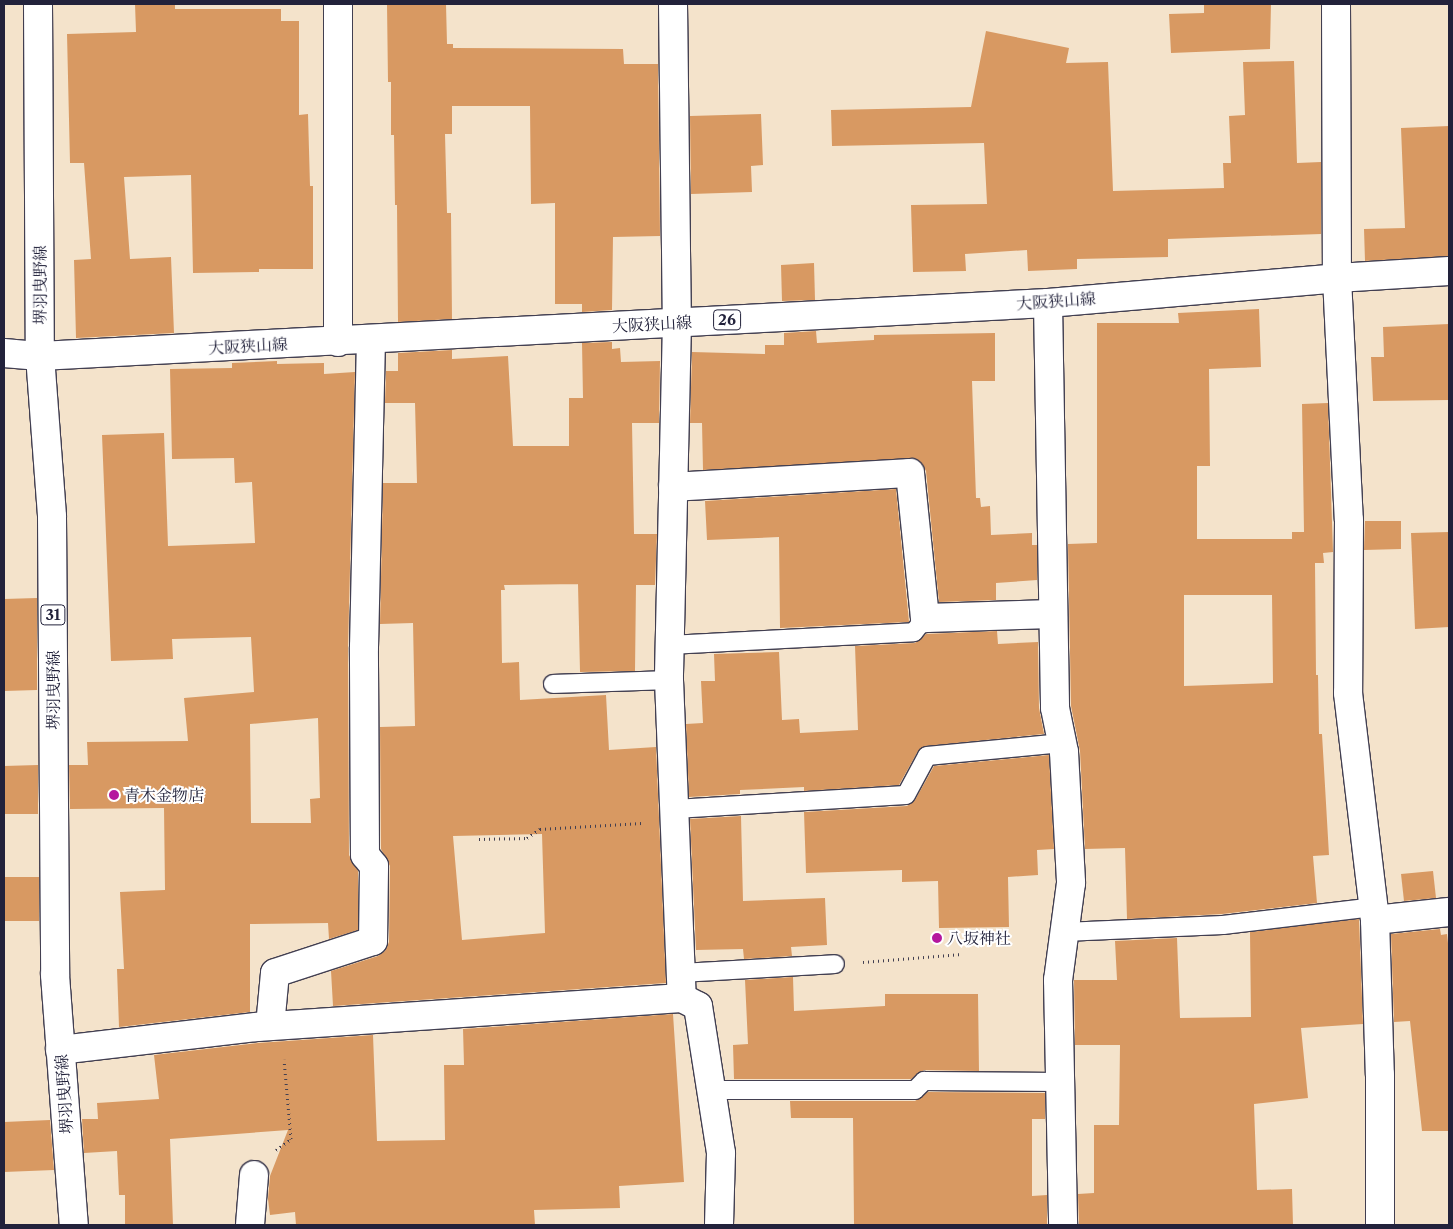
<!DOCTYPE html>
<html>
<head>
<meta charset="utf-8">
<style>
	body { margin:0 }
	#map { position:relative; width:1453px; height:1229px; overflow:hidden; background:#f4e3cb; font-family:"Libre Caslon Text","Noto Serif JP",serif }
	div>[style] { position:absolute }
	.building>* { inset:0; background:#d89962 }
	.path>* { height:3px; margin-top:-1.5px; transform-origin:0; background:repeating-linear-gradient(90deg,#423f51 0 1px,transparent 0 5px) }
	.roads { filter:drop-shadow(1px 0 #423f51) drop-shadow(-1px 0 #423f51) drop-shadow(0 1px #423f51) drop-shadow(0 -1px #423f51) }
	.service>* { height:18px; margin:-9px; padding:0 9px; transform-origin:9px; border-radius:9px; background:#fff }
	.minor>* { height:28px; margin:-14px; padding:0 14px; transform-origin:14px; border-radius:14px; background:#fff }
	.primary>* { height:28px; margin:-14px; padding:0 14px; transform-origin:14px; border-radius:14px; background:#fff }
	.dots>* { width:14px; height:14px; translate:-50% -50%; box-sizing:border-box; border:2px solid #fff; border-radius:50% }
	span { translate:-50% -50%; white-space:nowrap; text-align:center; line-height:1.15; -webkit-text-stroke:4px #fff; paint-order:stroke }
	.shield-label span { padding:1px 4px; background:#fff; border:1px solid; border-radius:4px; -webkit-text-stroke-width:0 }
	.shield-label { font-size:15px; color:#22223b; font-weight:700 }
	.street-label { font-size:16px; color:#22223b }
	.poi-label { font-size:16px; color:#22223b }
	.left { translate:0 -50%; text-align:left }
	.frame { position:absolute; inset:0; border:5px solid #22223b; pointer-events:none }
</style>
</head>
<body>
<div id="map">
	<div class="building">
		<div style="clip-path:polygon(135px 4px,175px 4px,175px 9px,281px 9px,281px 21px,299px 21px,299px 115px,308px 114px,310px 186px,313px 186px,313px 269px,259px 269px,259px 272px,193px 273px,191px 175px,124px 177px,130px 259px,171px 257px,174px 333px,76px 338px,74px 260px,91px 259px,84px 163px,70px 163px,67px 34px,136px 32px)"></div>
		<div style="clip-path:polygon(387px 4px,446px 4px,447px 44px,453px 44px,453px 48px,623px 49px,624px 64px,658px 64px,660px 236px,613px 237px,612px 310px,582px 312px,582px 304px,555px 304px,555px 203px,531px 204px,530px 106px,452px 106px,452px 134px,445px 134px,447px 213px,451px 213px,452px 319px,398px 322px,397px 205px,395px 205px,394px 135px,391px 135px,391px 82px,388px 82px)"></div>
		<div style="clip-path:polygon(1204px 4px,1271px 4px,1270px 49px,1171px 53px,1169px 14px,1204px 13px)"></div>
		<div style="clip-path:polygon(986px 31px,1069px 48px,1066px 63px,1108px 62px,1113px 191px,1224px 188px,1223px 163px,1231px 163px,1229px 116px,1245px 115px,1243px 62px,1294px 61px,1297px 163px,1321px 162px,1321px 234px,1168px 239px,1168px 257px,1077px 259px,1077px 269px,1028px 271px,1027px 250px,965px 254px,966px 271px,913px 272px,911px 205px,987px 204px,984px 143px,832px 146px,831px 110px,971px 107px)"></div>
		<div style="clip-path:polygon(761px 114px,763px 165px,751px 166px,752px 192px,691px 194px,690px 116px)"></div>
		<div style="clip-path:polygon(1449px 126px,1449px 256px,1365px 261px,1364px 229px,1405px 228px,1401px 128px)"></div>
		<div style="clip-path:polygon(814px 263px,815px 300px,782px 301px,781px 265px)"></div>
		<div style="clip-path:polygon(evenodd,1259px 309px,1261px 367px,1209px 369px,1210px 466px,1197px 466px,1197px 539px,1292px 539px,1292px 532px,1304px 532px,1302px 404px,1328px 403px,1333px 552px,1323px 553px,1324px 563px,1315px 563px,1316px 675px,1318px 675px,1319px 734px,1322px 734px,1329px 855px,1313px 856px,1317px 903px,1222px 914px,1127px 919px,1125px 848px,1085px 849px,1080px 751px,1071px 706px,1068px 544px,1097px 543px,1097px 323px,1179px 323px,1178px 313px,1259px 309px,1184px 595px,1272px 595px,1273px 683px,1184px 686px,1184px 595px)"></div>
		<div style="clip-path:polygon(1449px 324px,1449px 400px,1373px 401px,1371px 357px,1384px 357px,1383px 327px)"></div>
		<div style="clip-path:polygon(816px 331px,817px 343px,874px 340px,874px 335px,995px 333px,995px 381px,972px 381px,976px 498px,980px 498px,981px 507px,990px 506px,991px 535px,1032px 533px,1032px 545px,1037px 545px,1037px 580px,996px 583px,996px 600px,939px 602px,926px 471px,922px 464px,916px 459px,703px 470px,702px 423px,690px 423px,692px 352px,765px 354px,765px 345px,784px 345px,784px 333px)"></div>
		<div style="clip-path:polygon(evenodd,612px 342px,612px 349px,620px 348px,621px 362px,660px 361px,659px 423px,632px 423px,634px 534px,657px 534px,655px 585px,636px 585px,635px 671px,580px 672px,578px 584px,504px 585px,505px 590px,501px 590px,502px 663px,519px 662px,520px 700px,606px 695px,609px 750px,656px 747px,666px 983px,333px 1006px,331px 971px,378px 956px,385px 951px,389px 942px,390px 866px,381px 849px,380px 727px,415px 726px,413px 623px,380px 624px,383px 483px,417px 483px,415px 403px,385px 403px,386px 371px,398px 371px,398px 353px,452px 350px,452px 359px,508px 356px,513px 446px,569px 446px,569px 398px,583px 398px,582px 343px,612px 342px,542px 834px,545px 933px,462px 940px,453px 836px,542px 834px)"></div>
		<div style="clip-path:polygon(evenodd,277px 361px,277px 364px,324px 363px,324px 374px,355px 372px,348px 647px,349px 855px,358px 871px,358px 930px,329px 939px,328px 923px,250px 924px,250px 1012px,119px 1027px,117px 969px,124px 969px,120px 892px,165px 890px,164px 808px,70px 809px,69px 765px,88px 765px,87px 742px,188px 741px,184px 698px,254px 692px,251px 637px,172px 639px,173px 659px,111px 661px,102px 435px,164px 433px,168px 546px,255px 543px,252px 482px,235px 483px,234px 458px,172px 459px,170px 369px,232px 368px,232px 363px,277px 361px,318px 718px,320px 798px,310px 799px,311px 823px,251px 823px,250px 724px,318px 718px)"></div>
		<div style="clip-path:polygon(896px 489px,909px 622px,780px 628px,779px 537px,707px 540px,705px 501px)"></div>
		<div style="clip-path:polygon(1365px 521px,1401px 521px,1401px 549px,1364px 550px)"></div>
		<div style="clip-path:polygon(1449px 532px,1449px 627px,1415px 629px,1411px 533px)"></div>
		<div style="clip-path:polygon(37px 598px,37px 690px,4px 691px,4px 599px)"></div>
		<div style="clip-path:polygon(997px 631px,998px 644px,1038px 642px,1039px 708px,1044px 734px,926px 746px,918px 751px,899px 785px,804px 791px,804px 787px,740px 790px,740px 794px,689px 797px,686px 724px,703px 723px,701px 681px,715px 681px,714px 654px,779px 652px,782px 720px,799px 719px,800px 733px,858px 730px,855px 646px,915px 643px,926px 634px)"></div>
		<div style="clip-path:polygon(1049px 755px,1054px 849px,1037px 850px,1038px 875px,1008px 877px,1009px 927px,939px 928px,938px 881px,902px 882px,902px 870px,806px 873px,804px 812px,907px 806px,915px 800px,934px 766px)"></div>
		<div style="clip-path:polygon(38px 765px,38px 814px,4px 814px,4px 766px)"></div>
		<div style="clip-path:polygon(741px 816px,743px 901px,825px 898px,827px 945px,791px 947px,792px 956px,744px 959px,743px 949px,696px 950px,690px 819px)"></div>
		<div style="clip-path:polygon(1433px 871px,1436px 898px,1404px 901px,1401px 874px)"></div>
		<div style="clip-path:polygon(4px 877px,39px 877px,39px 921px,4px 921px)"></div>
		<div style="clip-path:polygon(1359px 919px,1363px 1024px,1301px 1028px,1308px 1098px,1254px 1104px,1257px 1190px,1292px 1189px,1293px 1225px,1079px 1225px,1078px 1194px,1094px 1193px,1094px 1125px,1119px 1125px,1120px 1045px,1075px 1045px,1074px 980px,1117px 980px,1115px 941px,1177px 938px,1180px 1018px,1251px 1017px,1250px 932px)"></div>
		<div style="clip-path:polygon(1440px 929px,1441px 935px,1447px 934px,1449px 952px,1449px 1131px,1422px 1131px,1410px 1021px,1394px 1022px,1391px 934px)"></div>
		<div style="clip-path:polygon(793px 977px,794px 1011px,885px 1006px,885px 994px,978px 994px,979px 1071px,924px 1070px,911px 1079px,734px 1079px,733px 1045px,748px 1044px,745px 980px)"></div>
		<div style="clip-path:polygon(673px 1014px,684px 1182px,619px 1186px,620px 1208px,534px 1210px,535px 1225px,296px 1225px,295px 1212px,270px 1215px,268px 1199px,270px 1176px,288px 1130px,170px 1139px,173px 1225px,125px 1225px,125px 1195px,119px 1195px,117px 1151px,84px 1153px,82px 1119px,98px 1119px,97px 1103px,159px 1099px,154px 1055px,258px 1043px,373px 1035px,377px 1141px,445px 1140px,444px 1065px,464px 1065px,463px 1029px)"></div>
		<div style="clip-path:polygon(928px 1092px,1045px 1093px,1045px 1119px,1032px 1119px,1032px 1196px,1047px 1195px,1047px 1225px,854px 1225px,853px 1118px,791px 1118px,790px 1101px,915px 1101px)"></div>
		<div style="clip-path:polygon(50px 1120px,54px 1170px,4px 1172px,4px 1122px)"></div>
	</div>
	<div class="path">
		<div style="left:479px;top:839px;width:48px;rotate:-1.2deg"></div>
		<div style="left:527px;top:838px;width:16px;rotate:-35deg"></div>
		<div style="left:540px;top:829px;width:102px;rotate:-3.4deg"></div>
		<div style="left:863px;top:962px;width:99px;rotate:-4.6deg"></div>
		<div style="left:276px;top:1150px;width:19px;rotate:-36deg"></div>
		<div style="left:291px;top:1139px;width:80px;rotate:-95deg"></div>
	</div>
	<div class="roads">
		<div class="service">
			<div style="left:669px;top:645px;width:245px;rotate:-3deg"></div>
			<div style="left:914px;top:632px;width:18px;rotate:-52deg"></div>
			<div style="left:553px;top:684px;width:116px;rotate:-2deg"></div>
			<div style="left:675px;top:809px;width:231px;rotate:-3.5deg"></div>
			<div style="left:906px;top:795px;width:44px;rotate:-61.7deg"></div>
			<div style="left:927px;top:756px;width:136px;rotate:-5.5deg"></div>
			<div style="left:1064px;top:932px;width:159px;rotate:-2.5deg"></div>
			<div style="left:1223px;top:925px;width:151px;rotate:-6.8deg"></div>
			<div style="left:681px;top:973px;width:154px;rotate:-3.3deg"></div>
			<div style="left:711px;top:1090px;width:204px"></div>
			<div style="left:915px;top:1090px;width:13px;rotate:-45deg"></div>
			<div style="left:924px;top:1081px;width:136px;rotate:0.4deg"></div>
		</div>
		<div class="minor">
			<div style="left:338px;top:4px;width:338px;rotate:90deg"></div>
			<div style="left:673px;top:4px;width:318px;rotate:89.3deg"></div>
			<div style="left:677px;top:322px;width:358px;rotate:91.3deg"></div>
			<div style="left:669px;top:680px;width:318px;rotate:87.7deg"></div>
			<div style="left:682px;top:998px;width:18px;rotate:27deg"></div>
			<div style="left:698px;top:1006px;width:149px;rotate:81.1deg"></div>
			<div style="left:721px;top:1153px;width:72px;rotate:91.6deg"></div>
			<div style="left:1336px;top:4px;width:274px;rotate:89.8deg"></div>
			<div style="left:1337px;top:278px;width:242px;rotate:87.2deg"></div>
			<div style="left:1349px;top:520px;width:173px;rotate:90.3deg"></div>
			<div style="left:1348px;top:693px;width:229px;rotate:83.2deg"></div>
			<div style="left:1375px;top:920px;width:155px;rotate:88.2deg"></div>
			<div style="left:1380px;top:1075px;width:150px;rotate:90deg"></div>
			<div style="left:1048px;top:303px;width:405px;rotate:89deg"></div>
			<div style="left:1055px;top:708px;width:45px;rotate:78.4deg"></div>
			<div style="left:1064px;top:752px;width:131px;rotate:86.9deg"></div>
			<div style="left:1071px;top:883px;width:98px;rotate:97.6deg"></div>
			<div style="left:1058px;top:980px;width:245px;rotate:88.8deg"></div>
			<div style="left:673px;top:487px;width:237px;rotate:-3.4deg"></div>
			<div style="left:910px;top:473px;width:146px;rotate:84.1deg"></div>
			<div style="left:925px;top:618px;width:128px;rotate:-1.8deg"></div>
			<div style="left:1375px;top:920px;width:74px;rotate:-6.2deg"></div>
			<div style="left:270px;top:1026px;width:53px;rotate:-84.6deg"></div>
			<div style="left:275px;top:973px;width:103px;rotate:-18.1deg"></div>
			<div style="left:373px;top:941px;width:75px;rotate:-89.2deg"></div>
			<div style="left:374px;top:866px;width:14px;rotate:-129deg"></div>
			<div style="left:365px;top:855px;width:208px;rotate:-90.3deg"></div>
			<div style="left:364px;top:647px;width:307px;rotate:-88.7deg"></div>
			<div style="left:60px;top:1050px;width:198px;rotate:-6.7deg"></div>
			<div style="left:257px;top:1027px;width:426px;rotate:-3.9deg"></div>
			<div style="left:250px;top:1225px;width:50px;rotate:-85.4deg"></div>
		</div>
		<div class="primary">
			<div style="left:38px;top:4px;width:352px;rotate:89.7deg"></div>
			<div style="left:40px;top:356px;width:161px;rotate:85.7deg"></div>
			<div style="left:52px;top:517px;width:458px;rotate:89.6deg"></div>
			<div style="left:55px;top:975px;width:251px;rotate:85.7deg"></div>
			<div style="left:4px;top:353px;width:36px;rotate:5deg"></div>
			<div style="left:40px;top:356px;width:1009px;rotate:-3.01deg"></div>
			<div style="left:1048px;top:303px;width:290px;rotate:-4.9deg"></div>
			<div style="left:1337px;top:278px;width:112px;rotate:-3.6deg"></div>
		</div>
	</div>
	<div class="dots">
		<div style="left:114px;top:795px;background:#b5179e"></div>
		<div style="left:937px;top:938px;background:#b5179e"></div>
	</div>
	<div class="shield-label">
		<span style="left:727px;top:320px">26</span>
		<span style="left:53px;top:615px">31</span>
	</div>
	<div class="street-label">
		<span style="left:40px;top:285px;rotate:-90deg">堺羽曳野線</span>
		<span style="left:1056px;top:301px;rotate:-4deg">大阪狭山線</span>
		<span style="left:652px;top:324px;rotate:-3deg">大阪狭山線</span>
		<span style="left:248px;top:346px;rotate:-3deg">大阪狭山線</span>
		<span style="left:53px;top:690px;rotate:-90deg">堺羽曳野線</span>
		<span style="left:64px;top:1094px;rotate:-94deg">堺羽曳野線</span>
	</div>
	<div class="poi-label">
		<span class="left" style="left:124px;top:795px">青木金物店</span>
		<span class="left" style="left:947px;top:938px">八坂神社</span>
	</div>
	<div class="frame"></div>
</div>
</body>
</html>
